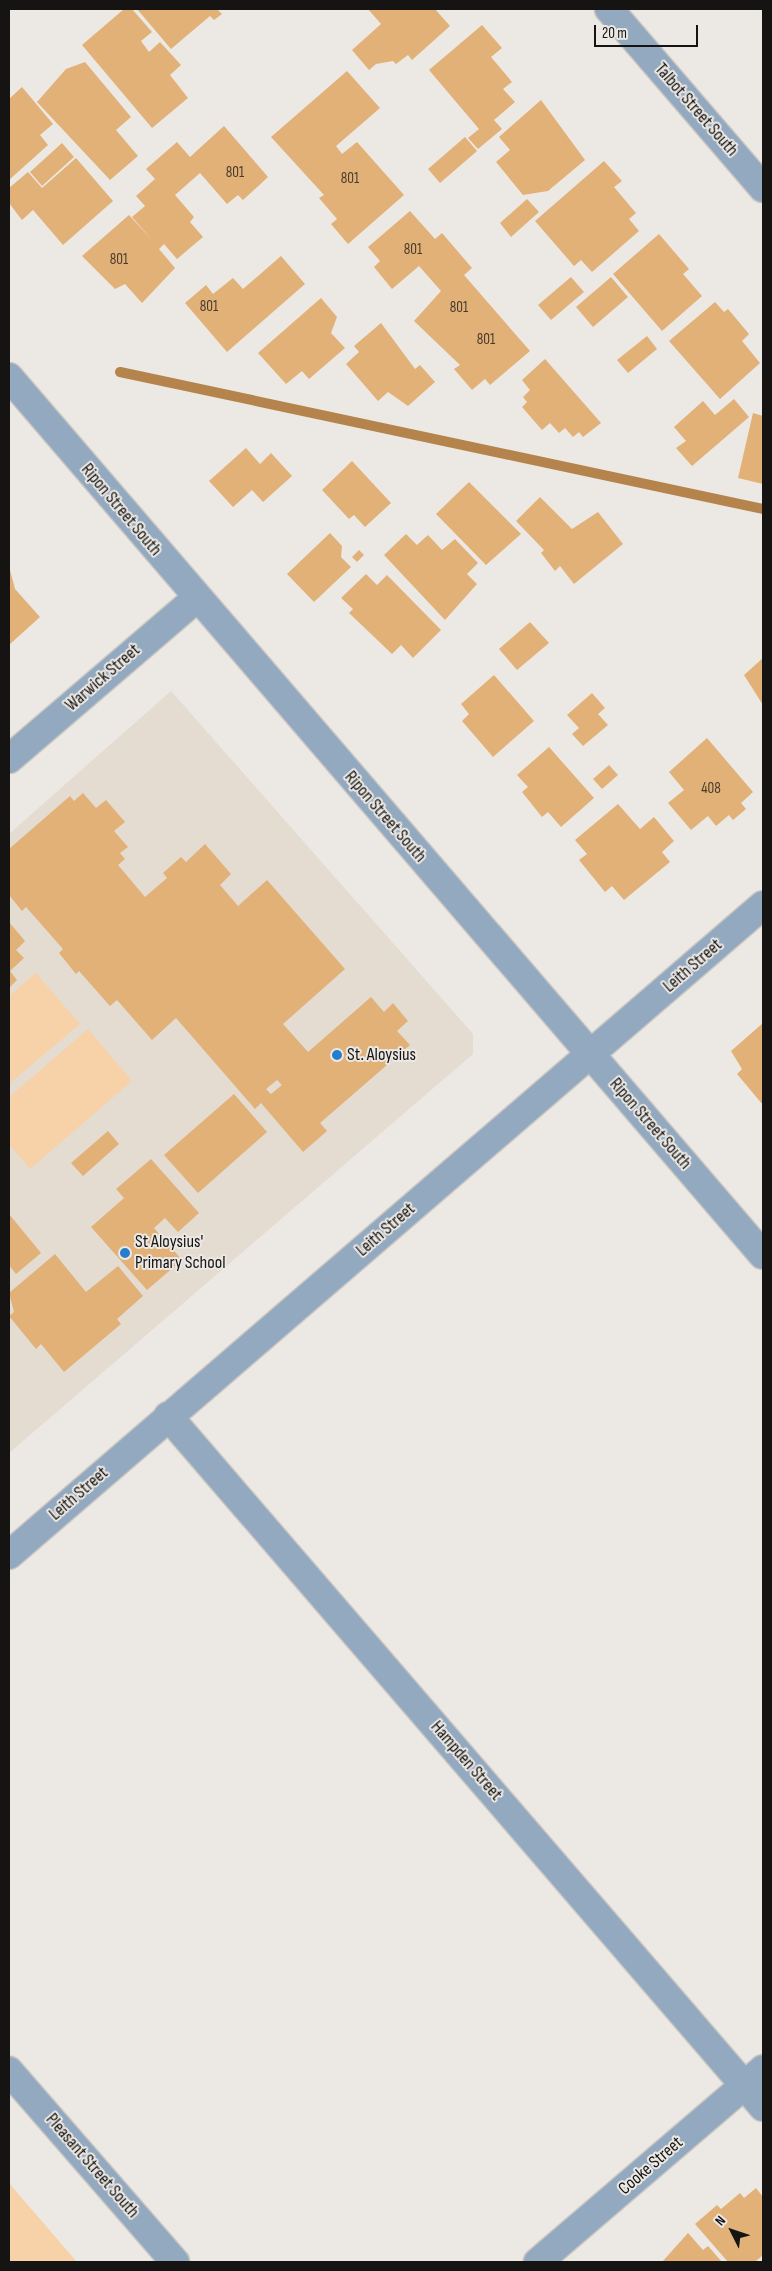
<!DOCTYPE html>
<html>
<head>
<meta charset="utf-8">
<style>
	body { margin:0 }
	#map { position:relative; width:772px; height:2271px; overflow:hidden; background:#ece8e4; font-family:"Sofia Sans Condensed",sans-serif }
	div>[style] { position:absolute }
	.built>* { inset:0; background:#e4dbd1 }
	.green>* { inset:0; background:#f7d2a9 }
	.stream>* { height:10px; margin:-5px; padding:0 5px; transform-origin:5px; border-radius:5px; background:#b4844c }
	.building>* { inset:0; background:#e2b178 }
	.roads { filter:drop-shadow(1px 0 #cac6c3) drop-shadow(-1px 0 #cac6c3) drop-shadow(0 1px #cac6c3) drop-shadow(0 -1px #cac6c3) }
	.minor>* { height:28px; margin:-14px; padding:0 14px; transform-origin:14px; border-radius:14px; background:#93a9c0 }
	.tertiary>* { height:28px; margin:-14px; padding:0 14px; transform-origin:14px; border-radius:14px; background:#93a9c0 }
	.dots>* { width:14px; height:14px; translate:-50% -50%; box-sizing:border-box; border:2px solid #ece8e4; border-radius:50% }
	span { translate:-50% -50%; white-space:nowrap; text-align:center; line-height:1.15; -webkit-text-stroke:4px #ece8e4; paint-order:stroke }
	.number-label { font-size:15px; color:#483b2c }
	.number-label span { -webkit-text-stroke-width:0 }
	.street-label { font-size:18px; color:#151413 }
	.poi-label { font-size:18px; color:#151413 }
	.left { translate:0 -50%; text-align:left }
	.frame { position:absolute; inset:0; border:10px solid #151413; pointer-events:none }
	.north { position:absolute; left:707px; top:2206px; width:50px; height:50px; -webkit-text-stroke:4px #ece8e4; paint-order:stroke; rotate:311deg; font-size:14px; font-weight:700; line-height:20px; text-align:center; color:#151413 }
	.north::after { content:''; display:block; margin:auto; width:18px; height:22px; background:#151413; clip-path:polygon(50% 0,100% 100%,50% 72%,0 100%) }
	.scale { position:absolute; left:594px; top:25px; width:104px; height:22px; box-sizing:border-box; border:2px solid #151413; border-top:0; padding-left:6px; font-size:15px; line-height:18px; white-space:nowrap; color:#151413; -webkit-text-stroke:4px #ece8e4; paint-order:stroke }
</style>
</head>
<body>
<div id="map">
	<div class="built">
		<div style="clip-path:polygon(171px 691px,473px 1034px,473px 1054px,9px 1453px,9px 834px)"></div>
	</div>
	<div class="green">
		<div style="clip-path:polygon(36px 973px,80px 1024px,9px 1084px,9px 996px)"></div>
		<div style="clip-path:polygon(88px 1029px,132px 1081px,30px 1169px,9px 1144px,9px 1097px)"></div>
		<div style="clip-path:polygon(9px 2183px,27px 2204px,77px 2262px,9px 2262px)"></div>
	</div>
	<div class="stream">
		<div style="left:120px;top:372px;width:657px;rotate:12.03deg"></div>
	</div>
	<div class="building">
		<div style="clip-path:polygon(124px 9px,132px 9px,152px 32px,141px 41px,149px 52px,160px 42px,181px 65px,170px 75px,188px 98px,152px 128px,82px 45px)"></div>
		<div style="clip-path:polygon(137px 9px,217px 9px,222px 14px,214px 20px,210px 16px,171px 49px)"></div>
		<div style="clip-path:polygon(368px 9px,435px 9px,450px 26px,412px 60px,408px 55px,396px 64px,393px 61px,376px 64px,369px 70px,352px 50px,381px 24px)"></div>
		<div style="clip-path:polygon(482px 25px,502px 48px,491px 57px,512px 82px,503px 89px,515px 102px,494px 120px,502px 129px,478px 149px,468px 138px,479px 129px,429px 70px)"></div>
		<div style="clip-path:polygon(85px 62px,131px 117px,116px 130px,138px 156px,110px 180px,37px 102px,66px 69px)"></div>
		<div style="clip-path:polygon(347px 71px,380px 108px,336px 146px,342px 154px,357px 142px,404px 195px,348px 244px,331px 224px,337px 219px,319px 198px,324px 195px,271px 137px)"></div>
		<div style="clip-path:polygon(22px 87px,53px 124px,40px 135px,48px 145px,9px 180px,9px 99px)"></div>
		<div style="clip-path:polygon(541px 100px,585px 160px,548px 191px,523px 195px,496px 162px,510px 150px,499px 137px)"></div>
		<div style="clip-path:polygon(224px 126px,268px 177px,243px 200px,238px 195px,227px 204px,200px 173px,175px 195px,194px 217px,190px 222px,203px 237px,177px 259px,164px 244px,159px 249px,175px 268px,142px 303px,125px 284px,115px 289px,82px 256px,129px 215px,152px 240px,132px 217px,145px 206px,136px 196px,155px 179px,146px 169px,177px 142px,190px 157px)"></div>
		<div style="clip-path:polygon(465px 137px,477px 151px,440px 183px,428px 169px)"></div>
		<div style="clip-path:polygon(62px 143px,74px 157px,42px 186px,30px 172px)"></div>
		<div style="clip-path:polygon(76px 158px,113px 201px,63px 245px,33px 210px,22px 220px,9px 203px,9px 188px,28px 172px,42px 188px)"></div>
		<div style="clip-path:polygon(604px 161px,622px 181px,614px 187px,636px 213px,629px 219px,639px 231px,592px 272px,581px 260px,574px 266px,535px 221px)"></div>
		<div style="clip-path:polygon(527px 199px,539px 212px,511px 237px,500px 223px)"></div>
		<div style="clip-path:polygon(410px 211px,435px 239px,442px 233px,472px 268px,464px 275px,530px 351px,490px 385px,485px 379px,472px 390px,454px 369px,460px 365px,414px 321px,441px 291px,419px 266px,392px 289px,374px 267px,380px 261px,368px 247px)"></div>
		<div style="clip-path:polygon(659px 234px,689px 269px,683px 274px,702px 296px,662px 331px,613px 274px)"></div>
		<div style="clip-path:polygon(281px 256px,305px 284px,227px 352px,185px 303px,206px 285px,213px 294px,233px 278px,243px 289px)"></div>
		<div style="clip-path:polygon(571px 277px,584px 292px,551px 320px,538px 305px)"></div>
		<div style="clip-path:polygon(611px 277px,628px 297px,593px 327px,576px 307px)"></div>
		<div style="clip-path:polygon(321px 298px,337px 317px,331px 333px,345px 348px,309px 379px,302px 371px,286px 384px,258px 353px)"></div>
		<div style="clip-path:polygon(715px 302px,724px 312px,728px 309px,749px 334px,742px 341px,760px 363px,720px 399px,669px 341px)"></div>
		<div style="clip-path:polygon(381px 323px,415px 369px,420px 365px,435px 382px,408px 406px,388px 392px,378px 401px,346px 364px,359px 352px,354px 346px)"></div>
		<div style="clip-path:polygon(647px 336px,657px 349px,628px 373px,617px 360px)"></div>
		<div style="clip-path:polygon(545px 359px,601px 423px,583px 437px,579px 432px,573px 437px,565px 428px,559px 433px,550px 423px,542px 430px,522px 407px,527px 402px,523px 397px,530px 390px,522px 380px)"></div>
		<div style="clip-path:polygon(734px 399px,749px 417px,692px 466px,676px 448px,686px 441px,674px 427px,703px 401px,715px 415px)"></div>
		<div style="clip-path:polygon(753px 413px,763px 416px,763px 484px,738px 478px)"></div>
		<div style="clip-path:polygon(246px 448px,260px 464px,271px 453px,292px 476px,263px 502px,252px 490px,233px 507px,209px 481px)"></div>
		<div style="clip-path:polygon(352px 461px,391px 503px,365px 527px,354px 515px,349px 519px,322px 490px)"></div>
		<div style="clip-path:polygon(469px 482px,521px 534px,486px 565px,436px 514px)"></div>
		<div style="clip-path:polygon(540px 497px,572px 529px,598px 512px,623px 544px,574px 584px,560px 566px,555px 571px,541px 553px,544px 550px,516px 521px)"></div>
		<div style="clip-path:polygon(330px 533px,342px 546px,341px 557px,351px 567px,314px 602px,287px 574px)"></div>
		<div style="clip-path:polygon(406px 534px,417px 545px,428px 535px,442px 550px,455px 539px,478px 563px,467px 574px,477px 584px,445px 620px,384px 555px)"></div>
		<div style="clip-path:polygon(359px 550px,364px 555px,357px 562px,352px 557px)"></div>
		<div style="clip-path:polygon(9px 566px,15px 589px,40px 617px,9px 645px)"></div>
		<div style="clip-path:polygon(366px 574px,377px 585px,387px 575px,441px 630px,413px 658px,401px 645px,392px 654px,349px 613px,353px 609px,341px 598px)"></div>
		<div style="clip-path:polygon(530px 622px,549px 643px,517px 670px,499px 649px)"></div>
		<div style="clip-path:polygon(763px 658px,763px 705px,744px 675px)"></div>
		<div style="clip-path:polygon(494px 675px,534px 721px,493px 757px,462px 721px,469px 714px,461px 704px)"></div>
		<div style="clip-path:polygon(592px 693px,605px 708px,598px 714px,608px 725px,583px 746px,572px 734px,579px 728px,567px 715px)"></div>
		<div style="clip-path:polygon(707px 738px,753px 792px,741px 803px,746px 809px,733px 820px,729px 815px,716px 826px,708px 816px,691px 830px,668px 803px,684px 790px,669px 772px)"></div>
		<div style="clip-path:polygon(549px 747px,594px 798px,561px 827px,548px 812px,542px 817px,522px 792px,528px 787px,517px 775px)"></div>
		<div style="clip-path:polygon(609px 765px,618px 775px,602px 789px,593px 779px)"></div>
		<div style="clip-path:polygon(evenodd,83px 793px,96px 808px,106px 800px,125px 822px,114px 831px,128px 847px,120px 853px,125px 859px,118px 865px,145px 897px,167px 878px,163px 873px,181px 857px,186px 862px,205px 844px,231px 874px,220px 885px,238px 906px,267px 880px,345px 969px,283px 1024px,308px 1052px,371px 997px,384px 1012px,393px 1003px,408px 1021px,397px 1031px,410px 1045px,320px 1123px,327px 1131px,303px 1152px,261px 1103px,255px 1109px,176px 1018px,152px 1040px,117px 1000px,110px 1006px,79px 971px,76px 974px,59px 953px,63px 949px,26px 907px,22px 911px,9px 895px,9px 849px,70px 796px,74px 801px,83px 793px,277px 1080px,282px 1085px,271px 1094px,266px 1089px,277px 1080px)"></div>
		<div style="clip-path:polygon(618px 804px,640px 829px,654px 817px,674px 841px,662px 852px,670px 862px,624px 900px,612px 886px,605px 892px,579px 860px,587px 854px,575px 840px)"></div>
		<div style="clip-path:polygon(9px 922px,25px 941px,16px 950px,24px 958px,10px 971px,17px 980px,9px 988px)"></div>
		<div style="clip-path:polygon(763px 1023px,763px 1105px,737px 1074px,742px 1069px,731px 1051px)"></div>
		<div style="clip-path:polygon(234px 1094px,267px 1132px,198px 1193px,164px 1155px)"></div>
		<div style="clip-path:polygon(108px 1131px,119px 1144px,83px 1176px,71px 1163px)"></div>
		<div style="clip-path:polygon(151px 1159px,199px 1213px,178px 1232px,165px 1218px,154px 1228px,182px 1260px,147px 1290px,91px 1227px,124px 1198px,116px 1189px)"></div>
		<div style="clip-path:polygon(9px 1214px,41px 1253px,16px 1274px,9px 1265px)"></div>
		<div style="clip-path:polygon(55px 1254px,86px 1292px,118px 1266px,143px 1296px,117px 1319px,121px 1324px,64px 1372px,41px 1344px,36px 1349px,9px 1316px,14px 1312px,9px 1293px)"></div>
		<div style="clip-path:polygon(756px 2188px,763px 2197px,763px 2255px,755px 2262px,728px 2262px,695px 2224px,717px 2205px,721px 2209px,740px 2193px,744px 2198px)"></div>
		<div style="clip-path:polygon(688px 2233px,703px 2250px,708px 2246px,722px 2262px,662px 2262px)"></div>
	</div>
	<div class="roads">
		<div class="minor">
			<div style="left:609px;top:9px;width:236px;rotate:49.3deg"></div>
			<div style="left:9px;top:377px;width:1157px;rotate:49.35deg"></div>
			<div style="left:9px;top:759px;width:248px;rotate:-40.6deg"></div>
			<div style="left:168px;top:1416px;width:912px;rotate:49.27deg"></div>
			<div style="left:9px;top:1555px;width:995px;rotate:-40.76deg"></div>
			<div style="left:538px;top:2262px;width:296px;rotate:-40.6deg"></div>
		</div>
		<div class="tertiary">
			<div style="left:9px;top:2071px;width:253px;rotate:49deg"></div>
		</div>
	</div>
	<div class="dots">
		<div style="left:337px;top:1055px;background:#287dcb"></div>
		<div style="left:125px;top:1253px;background:#287dcb"></div>
	</div>
	<div class="number-label">
		<span style="left:235px;top:173px">801</span>
		<span style="left:350px;top:179px">801</span>
		<span style="left:413px;top:250px">801</span>
		<span style="left:119px;top:260px">801</span>
		<span style="left:209px;top:307px">801</span>
		<span style="left:459px;top:308px">801</span>
		<span style="left:486px;top:340px">801</span>
		<span style="left:711px;top:789px">408</span>
	</div>
	<div class="street-label">
		<span style="left:696px;top:110px;rotate:49deg">Talbot Street South</span>
		<span style="left:121px;top:510px;rotate:50deg">Ripon Street South</span>
		<span style="left:103px;top:678px;rotate:-41deg">Warwick Street</span>
		<span style="left:385px;top:817px;rotate:49deg">Ripon Street South</span>
		<span style="left:693px;top:966px;rotate:-41deg">Leith Street</span>
		<span style="left:650px;top:1124px;rotate:49deg">Ripon Street South</span>
		<span style="left:386px;top:1230px;rotate:-41deg">Leith Street</span>
		<span style="left:79px;top:1494px;rotate:-41deg">Leith Street</span>
		<span style="left:466px;top:1761px;rotate:49deg">Hampden Street</span>
		<span style="left:92px;top:2166px;rotate:49deg">Pleasant Street South</span>
		<span style="left:651px;top:2166px;rotate:-41deg">Cooke Street</span>
	</div>
	<div class="poi-label">
		<span class="left" style="left:347px;top:1055px">St. Aloysius</span>
		<span class="left" style="left:135px;top:1253px">St Aloysius'<br>Primary School</span>
	</div>
	<div class="frame"></div>
	<div class="north">N</div>
	<div class="scale">20 m</div>
</div>
</body>
</html>
